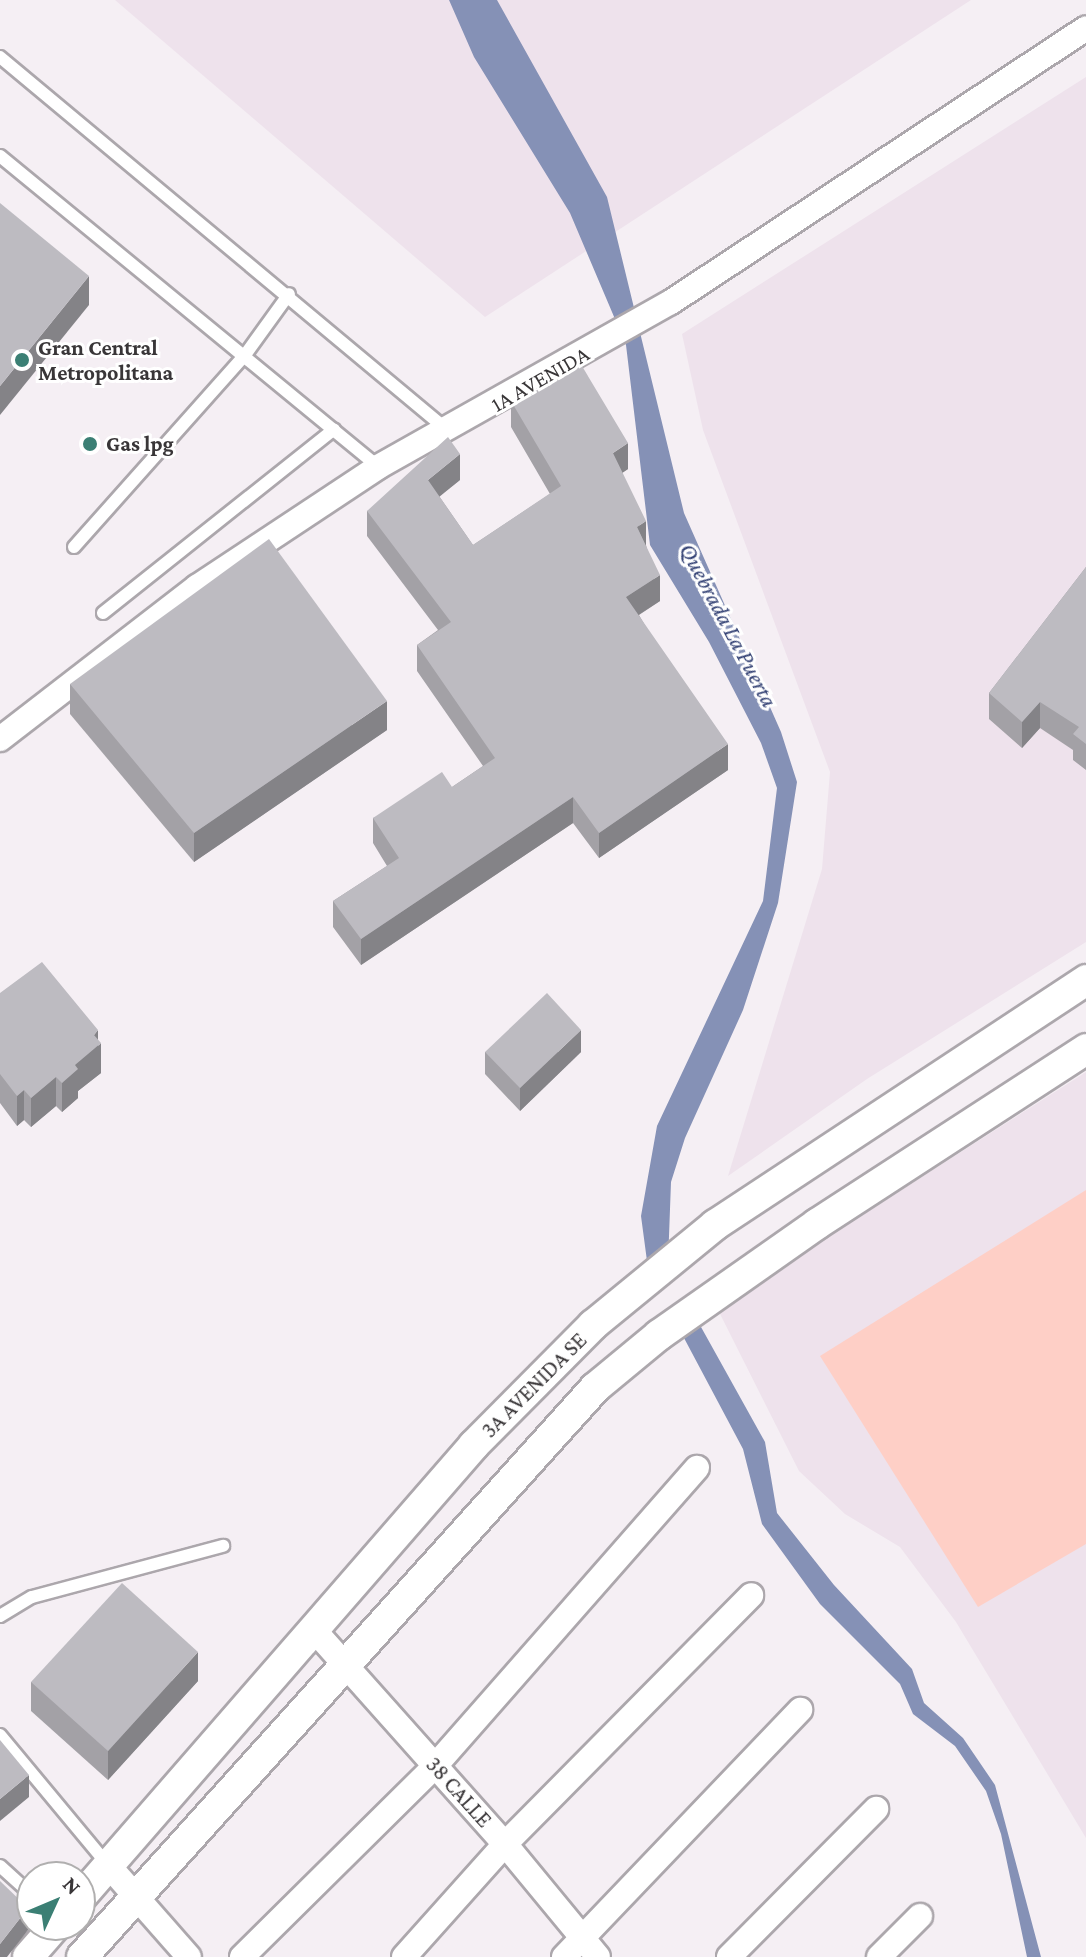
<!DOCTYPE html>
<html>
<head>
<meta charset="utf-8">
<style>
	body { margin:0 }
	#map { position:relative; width:1086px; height:1957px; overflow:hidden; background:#f5eff4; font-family:"Crimson Pro",serif }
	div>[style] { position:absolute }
	.built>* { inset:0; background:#eee2ec }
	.green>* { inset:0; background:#fecfc6 }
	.water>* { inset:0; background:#8591b6 }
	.roads { filter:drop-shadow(2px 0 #aca7ac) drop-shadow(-2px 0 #aca7ac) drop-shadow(0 2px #aca7ac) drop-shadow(0 -2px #aca7ac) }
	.service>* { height:12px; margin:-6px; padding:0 6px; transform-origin:6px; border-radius:6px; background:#fff }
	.minor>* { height:24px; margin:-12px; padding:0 12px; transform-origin:12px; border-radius:12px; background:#fff }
	.tertiary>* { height:30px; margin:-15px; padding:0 15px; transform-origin:15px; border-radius:15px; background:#fff }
	.wall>* { inset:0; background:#a3a1a6 }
	.shaded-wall>* { inset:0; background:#848387 }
	.building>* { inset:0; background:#bdbbc1 }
	.dots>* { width:22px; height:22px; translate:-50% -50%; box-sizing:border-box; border:4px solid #fff; border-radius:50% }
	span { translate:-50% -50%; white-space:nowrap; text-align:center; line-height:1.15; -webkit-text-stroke:6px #fff; paint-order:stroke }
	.poi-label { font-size:22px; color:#393638; font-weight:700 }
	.left { translate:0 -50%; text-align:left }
	.street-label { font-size:22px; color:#393638 }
	.water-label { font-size:24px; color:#364476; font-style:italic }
	.north { position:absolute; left:16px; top:1861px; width:80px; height:80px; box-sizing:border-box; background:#fff; border:2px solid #b0afaf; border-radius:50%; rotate:46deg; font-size:22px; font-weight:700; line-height:32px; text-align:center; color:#393638 }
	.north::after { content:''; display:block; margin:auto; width:28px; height:36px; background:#3b7f74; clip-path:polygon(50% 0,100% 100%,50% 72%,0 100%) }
</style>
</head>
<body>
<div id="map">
	<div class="built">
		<div style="clip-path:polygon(115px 0,971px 0,485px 317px)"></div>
		<div style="clip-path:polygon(1086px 77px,1086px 942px,867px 1079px,728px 1176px,822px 869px,830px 772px,703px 430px,682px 334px)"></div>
		<div style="clip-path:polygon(1086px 1072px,1086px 1838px,956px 1622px,900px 1547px,845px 1514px,799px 1471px,717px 1308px)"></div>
	</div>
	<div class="green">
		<div style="clip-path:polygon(1086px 1190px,1086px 1544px,978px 1607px,820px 1356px)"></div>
	</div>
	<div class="water">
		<div style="clip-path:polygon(449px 0,497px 0,607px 197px,684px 513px,781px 732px,797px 782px,778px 903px,743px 1010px,685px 1138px,671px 1182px,668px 1263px,661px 1273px,647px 1261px,641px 1216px,657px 1126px,763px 901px,777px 788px,761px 743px,709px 642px,650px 545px,626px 345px,570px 213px,474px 57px)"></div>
		<div style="clip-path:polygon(689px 1325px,701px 1327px,765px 1442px,777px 1513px,834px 1585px,912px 1669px,924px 1703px,963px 1738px,995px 1785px,1041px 1957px,1027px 1957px,1001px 1834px,986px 1791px,955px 1746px,913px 1714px,900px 1684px,820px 1604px,762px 1524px,743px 1449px,684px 1338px)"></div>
	</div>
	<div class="roads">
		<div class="service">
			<div style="left:0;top:57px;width:581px;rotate:39.83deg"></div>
			<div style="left:0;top:156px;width:489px;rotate:39.4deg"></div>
			<div style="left:74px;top:547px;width:257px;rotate:-48.3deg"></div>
			<div style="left:245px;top:355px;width:75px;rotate:-54.2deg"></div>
			<div style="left:103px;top:613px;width:295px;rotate:-38.5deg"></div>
			<div style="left:0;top:1616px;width:37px;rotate:-31deg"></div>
			<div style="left:32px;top:1597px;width:198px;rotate:-15deg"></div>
			<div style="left:0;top:1735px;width:169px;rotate:50.3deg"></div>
			<div style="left:0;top:1866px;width:43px;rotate:42.2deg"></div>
		</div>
		<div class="minor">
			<div style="left:0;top:739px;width:249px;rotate:-37.7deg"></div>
			<div style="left:197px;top:587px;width:217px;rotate:-33.5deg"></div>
			<div style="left:378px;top:467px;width:336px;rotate:-29.4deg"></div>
			<div style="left:671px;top:302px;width:497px;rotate:-33.4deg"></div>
			<div style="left:315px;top:1631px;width:285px;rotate:48.3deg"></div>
			<div style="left:505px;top:1844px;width:146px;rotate:50.5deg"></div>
			<div style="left:109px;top:1866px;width:121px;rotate:48.7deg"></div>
			<div style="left:242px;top:1957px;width:272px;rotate:-44.7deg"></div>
			<div style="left:435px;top:1766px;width:397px;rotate:-48.7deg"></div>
			<div style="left:404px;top:1957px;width:152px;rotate:-48.2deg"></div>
			<div style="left:505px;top:1844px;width:350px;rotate:-45.3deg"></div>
			<div style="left:564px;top:1957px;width:342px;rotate:-46.3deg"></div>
			<div style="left:729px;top:1957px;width:209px;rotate:-45.2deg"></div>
			<div style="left:879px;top:1957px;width:58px;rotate:-45deg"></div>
		</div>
		<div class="tertiary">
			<div style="left:80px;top:1898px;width:600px;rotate:-48.98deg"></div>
			<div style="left:474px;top:1445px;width:169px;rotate:-45.2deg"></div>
			<div style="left:593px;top:1325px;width:158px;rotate:-39.3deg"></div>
			<div style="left:715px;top:1225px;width:445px;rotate:-33.4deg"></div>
			<div style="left:28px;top:1957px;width:43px;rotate:-48.8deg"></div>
			<div style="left:82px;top:1957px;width:766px;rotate:-47.96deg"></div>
			<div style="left:595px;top:1388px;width:83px;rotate:-39.6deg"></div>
			<div style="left:659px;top:1335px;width:193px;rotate:-35.1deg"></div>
			<div style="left:817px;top:1224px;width:321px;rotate:-33deg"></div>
		</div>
	</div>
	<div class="wall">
		<div style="clip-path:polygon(511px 401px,628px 469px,622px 473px,646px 545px,660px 601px,639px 615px,728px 770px,599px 858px,573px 823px,361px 965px,333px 927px,333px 901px,387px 866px,373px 843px,373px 818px,452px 787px,483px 766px,417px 671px,417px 645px,438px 630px,367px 536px,367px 511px,460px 480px,439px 496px,473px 545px,550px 494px,511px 427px)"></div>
		<div style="clip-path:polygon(1086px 567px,1086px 770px,1073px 760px,1073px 750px,1040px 728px,1022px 748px,989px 719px,989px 693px)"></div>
		<div style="clip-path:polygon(70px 684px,387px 730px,194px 862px,70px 714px)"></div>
		<div style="clip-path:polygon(0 993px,98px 1040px,101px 1073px,78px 1091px,78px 1098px,62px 1112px,56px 1106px,31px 1127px,24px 1120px,17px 1126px,0 1103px)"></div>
		<div style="clip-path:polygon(485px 1052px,581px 1052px,520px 1111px,485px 1074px)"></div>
		<div style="clip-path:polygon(198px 1681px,108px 1780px,31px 1711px,31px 1682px)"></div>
	</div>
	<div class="shaded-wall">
		<div style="clip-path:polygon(89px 276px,89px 305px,0 415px,0 386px)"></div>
		<div style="clip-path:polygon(628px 443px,628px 469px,613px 479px,613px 453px)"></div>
		<div style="clip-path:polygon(460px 454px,460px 480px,428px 506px,428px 480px)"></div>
		<div style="clip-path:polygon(646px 521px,646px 547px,637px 527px)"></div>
		<div style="clip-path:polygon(660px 575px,660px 601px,626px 623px,626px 597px)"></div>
		<div style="clip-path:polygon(387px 701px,387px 730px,194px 862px,194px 833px)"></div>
		<div style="clip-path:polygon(1040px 702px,1040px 728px,1022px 748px,1022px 722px)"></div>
		<div style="clip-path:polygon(728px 744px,728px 770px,599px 858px,599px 833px)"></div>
		<div style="clip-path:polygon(573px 797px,573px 823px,361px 965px,361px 939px)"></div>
		<div style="clip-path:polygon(98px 1030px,98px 1046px,101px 1043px,101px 1073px,78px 1091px,78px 1098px,62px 1112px,62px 1083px,94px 1035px)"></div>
		<div style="clip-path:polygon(581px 1030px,581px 1052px,520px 1111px,520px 1088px)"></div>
		<div style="clip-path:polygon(56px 1077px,56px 1106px,31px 1127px,31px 1098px)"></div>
		<div style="clip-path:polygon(24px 1090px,24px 1120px,17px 1126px,17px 1096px)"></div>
		<div style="clip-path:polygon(198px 1652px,198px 1681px,108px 1780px,108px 1751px)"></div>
		<div style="clip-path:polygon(29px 1775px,29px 1797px,0 1821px,0 1799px)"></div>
		<div style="clip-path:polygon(28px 1908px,28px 1930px,7px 1957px,0 1957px,0 1944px)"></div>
	</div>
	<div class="building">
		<div style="clip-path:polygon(0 203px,89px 276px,0 386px)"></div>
		<div style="clip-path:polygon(579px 361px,628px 443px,613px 453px,646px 521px,637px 527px,660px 575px,626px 597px,728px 744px,599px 833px,573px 797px,361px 939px,333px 901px,399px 858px,373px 818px,442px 772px,452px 787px,495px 758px,417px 645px,451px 622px,367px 511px,448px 437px,460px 454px,428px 480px,473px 545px,561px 486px,511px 401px)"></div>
		<div style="clip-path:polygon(269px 539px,387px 701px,194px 833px,70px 684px)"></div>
		<div style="clip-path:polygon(1086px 567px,1086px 744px,1073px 734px,1079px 727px,1040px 702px,1022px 722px,989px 693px)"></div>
		<div style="clip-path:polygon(42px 962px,98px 1030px,94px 1035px,101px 1043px,75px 1065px,78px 1069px,62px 1083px,56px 1077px,31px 1098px,24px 1090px,17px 1096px,0 1074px,0 993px)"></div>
		<div style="clip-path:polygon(547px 993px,581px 1030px,520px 1088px,485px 1052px)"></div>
		<div style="clip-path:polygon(122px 1583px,198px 1652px,108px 1751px,31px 1682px)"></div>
		<div style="clip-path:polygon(0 1740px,29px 1775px,0 1799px)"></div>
		<div style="clip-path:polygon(0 1881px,28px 1908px,0 1944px)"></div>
	</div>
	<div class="dots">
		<div style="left:22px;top:360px;background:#3b7f74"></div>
		<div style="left:90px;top:444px;background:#3b7f74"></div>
	</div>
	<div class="poi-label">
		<span class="left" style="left:38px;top:360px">Gran Central<br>Metropolitana</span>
		<span class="left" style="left:106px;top:444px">Gas lpg</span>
	</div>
	<div class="street-label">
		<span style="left:540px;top:379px;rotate:-30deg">1A AVENIDA</span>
		<span style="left:534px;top:1385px;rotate:-45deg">3A AVENIDA SE</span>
		<span style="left:459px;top:1792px;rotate:48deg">38 CALLE</span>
	</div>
	<div class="water-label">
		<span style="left:729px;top:625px;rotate:62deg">Quebrada La Puerta</span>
	</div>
	<div class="north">N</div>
</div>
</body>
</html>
